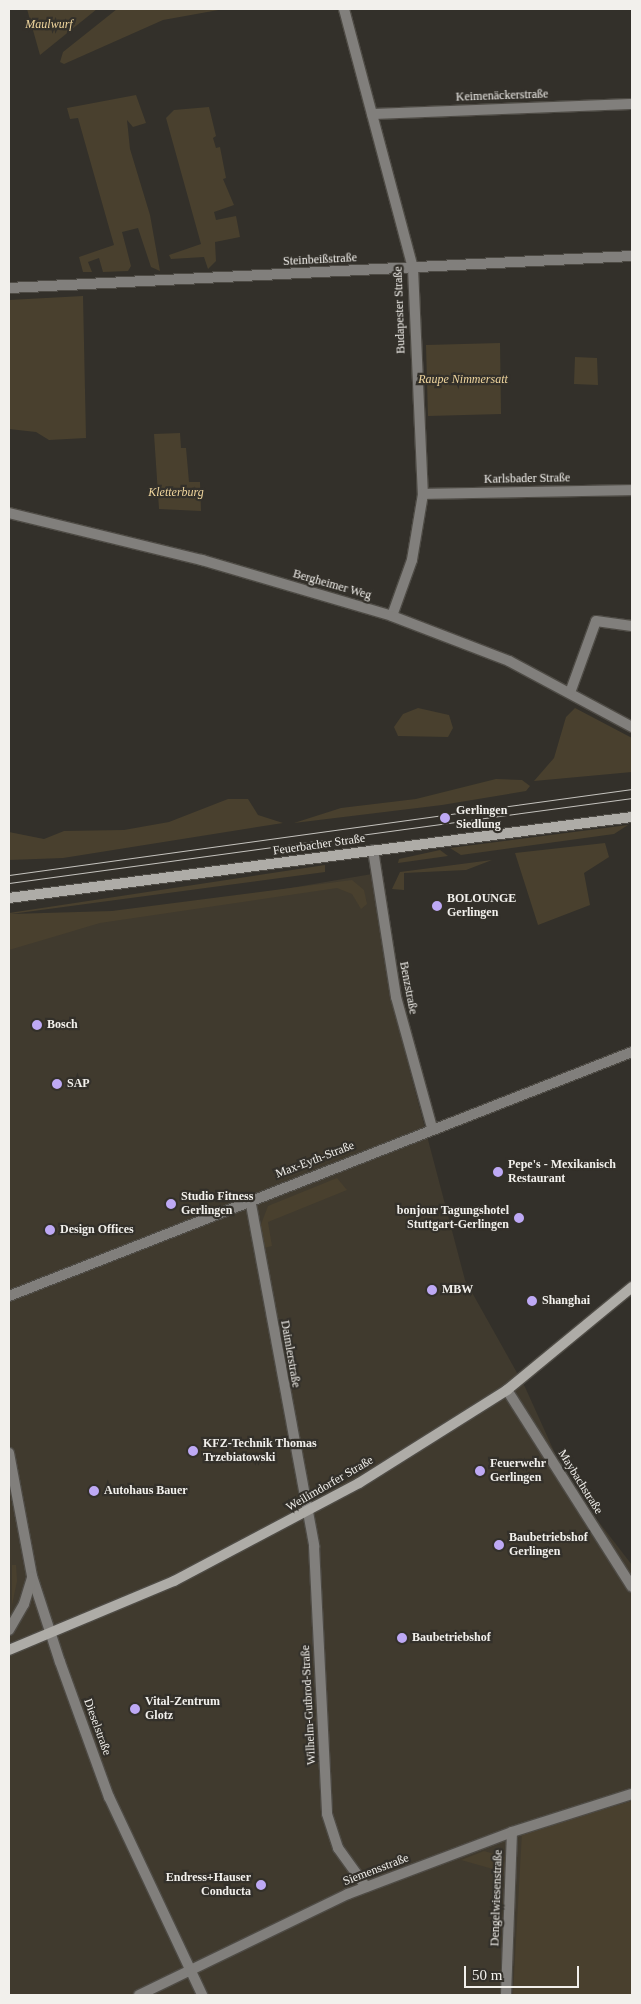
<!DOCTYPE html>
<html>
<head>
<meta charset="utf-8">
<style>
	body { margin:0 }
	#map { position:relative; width:641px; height:2004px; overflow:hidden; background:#33302a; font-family:"Times New Roman",serif }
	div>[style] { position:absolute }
	.built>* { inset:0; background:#403a2e }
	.green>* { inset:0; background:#49402e }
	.roads { filter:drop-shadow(1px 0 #4e4b45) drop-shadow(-1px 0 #4e4b45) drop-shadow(0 1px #4e4b45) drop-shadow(0 -1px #4e4b45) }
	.minor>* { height:10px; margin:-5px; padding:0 5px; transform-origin:5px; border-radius:5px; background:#817f7c }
	.tertiary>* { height:10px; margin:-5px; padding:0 5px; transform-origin:5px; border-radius:5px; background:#817f7c }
	.secondary>* { height:10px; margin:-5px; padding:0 5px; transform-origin:5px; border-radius:5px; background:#aeaca7 }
	.tram>* { height:1px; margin:-0.5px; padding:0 0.5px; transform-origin:0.5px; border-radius:0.5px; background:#c5c3be }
	.dots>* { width:14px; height:14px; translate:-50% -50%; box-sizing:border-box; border:2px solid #33302a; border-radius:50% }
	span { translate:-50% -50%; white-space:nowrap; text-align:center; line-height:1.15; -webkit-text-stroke:4.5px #33302a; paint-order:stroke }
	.park-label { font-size:12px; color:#f0d69e; font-style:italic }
	.street-label { font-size:12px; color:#f2f0ec }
	.poi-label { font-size:12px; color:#f2f0ec; font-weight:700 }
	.left { translate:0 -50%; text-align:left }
	.right { translate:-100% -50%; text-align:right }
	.frame { position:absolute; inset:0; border:10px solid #f2f0ec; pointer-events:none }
	.scale { position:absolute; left:464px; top:1966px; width:115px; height:22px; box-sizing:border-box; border:2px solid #f2f0ec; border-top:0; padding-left:6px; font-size:15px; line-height:18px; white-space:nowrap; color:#f2f0ec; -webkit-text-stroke:4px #33302a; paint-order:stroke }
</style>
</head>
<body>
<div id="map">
	<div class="built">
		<div style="clip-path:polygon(372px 874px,392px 1003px,465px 1280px,525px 1387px,568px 1482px,632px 1565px,632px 1801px,513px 1995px,9px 1995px,9px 936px)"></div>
	</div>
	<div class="green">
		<div style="clip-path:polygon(27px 9px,97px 9px,40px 55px)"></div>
		<div style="clip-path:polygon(117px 9px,224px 9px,163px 20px,64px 64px,60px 62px,63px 52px)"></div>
		<div style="clip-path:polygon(136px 95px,146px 123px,133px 127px,127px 120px,130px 149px,150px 215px,160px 271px,151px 267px,138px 228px,122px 232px,131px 266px,128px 271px,103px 272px,99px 258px,88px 262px,92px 272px,83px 272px,79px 257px,114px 245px,78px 118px,70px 119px,67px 108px)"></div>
		<div style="clip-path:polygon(209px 107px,216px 136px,213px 138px,216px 148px,220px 147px,226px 178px,223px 179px,234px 205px,214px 212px,216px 220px,236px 216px,240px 237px,215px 242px,216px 261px,208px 269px,204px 257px,171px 259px,169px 255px,201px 244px,166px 118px,174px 110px)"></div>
		<div style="clip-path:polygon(83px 296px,86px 438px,49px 440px,36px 432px,9px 429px,9px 300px)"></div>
		<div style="clip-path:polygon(500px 343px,501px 414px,428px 416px,426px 345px)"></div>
		<div style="clip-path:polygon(575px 357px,597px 358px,598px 385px,574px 384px)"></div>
		<div style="clip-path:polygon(180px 433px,181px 448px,186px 448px,189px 482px,200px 482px,201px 511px,159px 509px,154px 434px)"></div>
		<div style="clip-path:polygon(418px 708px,449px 715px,453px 728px,448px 737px,398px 736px,394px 727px,403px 714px)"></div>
		<div style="clip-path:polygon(575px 708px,632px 738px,632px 772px,534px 781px,554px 758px,566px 717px)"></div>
		<div style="clip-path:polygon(496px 779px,522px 780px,530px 786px,526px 791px,442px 805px,294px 823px,341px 808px,416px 799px)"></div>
		<div style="clip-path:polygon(228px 799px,248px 799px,258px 815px,283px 823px,63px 858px,9px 860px,9px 832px,44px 839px,64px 831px,124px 830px,169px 822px)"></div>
		<div style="clip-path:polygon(628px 825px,614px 834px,461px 855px,450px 848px)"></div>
		<div style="clip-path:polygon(605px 843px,609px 857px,584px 873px,590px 905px,538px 925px,515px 853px)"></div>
		<div style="clip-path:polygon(440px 850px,448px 856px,398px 863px,399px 859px)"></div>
		<div style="clip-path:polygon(492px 860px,466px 870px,404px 873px,404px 890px,392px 889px,400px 872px)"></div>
		<div style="clip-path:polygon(325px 865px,325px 872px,11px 914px,112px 911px,352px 880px,364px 890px,367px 904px,361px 909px,352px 894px,337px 888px,100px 923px,9px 950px,9px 913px)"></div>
		<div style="clip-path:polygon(337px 1178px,347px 1190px,268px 1222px,272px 1246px,264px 1248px,260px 1227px,268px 1206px)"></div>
		<div style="clip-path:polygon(12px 1565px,16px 1565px,17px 1581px,12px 1605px)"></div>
		<div style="clip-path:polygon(632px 1801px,632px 1995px,513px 1995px,522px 1833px)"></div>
		<div style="clip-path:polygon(484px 1851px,508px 1858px,507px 1873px,461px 1860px)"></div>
	</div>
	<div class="roads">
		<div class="minor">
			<div style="left:344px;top:9px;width:268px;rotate:75.1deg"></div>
			<div style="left:413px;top:268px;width:226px;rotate:87.5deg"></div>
			<div style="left:423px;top:494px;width:67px;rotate:99.5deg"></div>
			<div style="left:412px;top:560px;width:59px;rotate:109.7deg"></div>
			<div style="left:372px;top:114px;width:260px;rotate:-2.2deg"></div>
			<div style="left:9px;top:288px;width:624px;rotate:-2.94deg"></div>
			<div style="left:423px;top:494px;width:209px;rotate:-1.1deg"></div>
			<div style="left:9px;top:513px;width:199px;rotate:13.7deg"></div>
			<div style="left:202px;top:560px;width:198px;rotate:16.4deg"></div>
			<div style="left:392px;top:616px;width:125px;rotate:21deg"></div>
			<div style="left:509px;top:661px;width:140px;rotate:28.2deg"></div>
			<div style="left:571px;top:690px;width:73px;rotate:-70.1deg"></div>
			<div style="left:596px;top:621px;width:36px;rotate:8deg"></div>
			<div style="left:373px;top:850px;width:149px;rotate:81.1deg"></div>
			<div style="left:396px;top:997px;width:136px;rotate:74.6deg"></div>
			<div style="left:250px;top:1199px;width:353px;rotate:79.5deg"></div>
			<div style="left:314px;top:1546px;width:268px;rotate:87.2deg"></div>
			<div style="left:327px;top:1814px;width:36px;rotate:72deg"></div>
			<div style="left:338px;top:1848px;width:48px;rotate:54.3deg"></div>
			<div style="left:9px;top:1296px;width:669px;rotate:-21.39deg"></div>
			<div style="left:507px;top:1390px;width:233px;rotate:57.6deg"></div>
			<div style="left:139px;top:1995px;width:232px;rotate:-25.8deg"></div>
			<div style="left:348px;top:1894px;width:175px;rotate:-20.7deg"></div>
			<div style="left:512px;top:1832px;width:126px;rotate:-17.6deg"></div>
			<div style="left:506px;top:1995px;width:163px;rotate:-87.9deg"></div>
		</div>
		<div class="tertiary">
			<div style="left:9px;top:1453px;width:125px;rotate:79.4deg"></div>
			<div style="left:32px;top:1576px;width:90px;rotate:72deg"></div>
			<div style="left:60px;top:1662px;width:144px;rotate:70.1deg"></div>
			<div style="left:109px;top:1797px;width:219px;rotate:64.8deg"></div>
			<div style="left:9px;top:1630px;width:30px;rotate:-60deg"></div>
			<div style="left:24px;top:1604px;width:28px;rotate:-73deg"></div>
		</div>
		<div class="secondary">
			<div style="left:9px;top:898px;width:628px;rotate:-7.41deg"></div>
			<div style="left:9px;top:1650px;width:179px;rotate:-22.7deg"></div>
			<div style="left:174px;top:1581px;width:209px;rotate:-27.9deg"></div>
			<div style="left:359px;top:1483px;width:175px;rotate:-32.1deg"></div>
			<div style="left:507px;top:1390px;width:162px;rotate:-39.5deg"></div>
		</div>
	</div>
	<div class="tram">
		<div style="left:9px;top:875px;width:629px;rotate:-7.86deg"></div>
		<div style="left:9px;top:883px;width:629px;rotate:-7.77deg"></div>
	</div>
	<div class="dots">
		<div style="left:445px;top:818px;background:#bea9f5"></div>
		<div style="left:437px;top:906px;background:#bea9f5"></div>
		<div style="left:37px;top:1025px;background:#bea9f5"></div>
		<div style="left:57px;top:1084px;background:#bea9f5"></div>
		<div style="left:498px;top:1172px;background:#bea9f5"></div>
		<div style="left:171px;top:1204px;background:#bea9f5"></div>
		<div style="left:519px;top:1218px;background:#bea9f5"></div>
		<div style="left:50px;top:1230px;background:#bea9f5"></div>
		<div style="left:432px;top:1290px;background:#bea9f5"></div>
		<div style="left:532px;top:1301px;background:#bea9f5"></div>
		<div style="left:193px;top:1451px;background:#bea9f5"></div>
		<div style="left:480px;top:1471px;background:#bea9f5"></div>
		<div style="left:94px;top:1491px;background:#bea9f5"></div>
		<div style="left:499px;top:1545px;background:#bea9f5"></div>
		<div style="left:402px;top:1638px;background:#bea9f5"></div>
		<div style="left:135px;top:1709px;background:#bea9f5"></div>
		<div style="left:261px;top:1885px;background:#bea9f5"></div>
	</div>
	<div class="park-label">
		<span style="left:49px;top:25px">Maulwurf</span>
		<span style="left:463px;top:380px">Raupe Nimmersatt</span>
		<span style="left:176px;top:493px">Kletterburg</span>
	</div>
	<div class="street-label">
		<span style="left:502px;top:96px;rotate:-2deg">Keimenäckerstraße</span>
		<span style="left:320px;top:260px;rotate:-3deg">Steinbeißstraße</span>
		<span style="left:400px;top:310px;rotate:-92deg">Budapester Straße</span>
		<span style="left:527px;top:479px;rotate:-1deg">Karlsbader Straße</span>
		<span style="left:332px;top:585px;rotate:16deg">Bergheimer Weg</span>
		<span style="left:319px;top:845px;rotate:-8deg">Feuerbacher Straße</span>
		<span style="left:408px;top:988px;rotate:79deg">Benzstraße</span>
		<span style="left:315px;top:1160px;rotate:-21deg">Max-Eyth-Straße</span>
		<span style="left:290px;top:1354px;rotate:80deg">Daimlerstraße</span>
		<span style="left:580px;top:1482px;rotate:58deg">Maybachstraße</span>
		<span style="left:330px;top:1484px;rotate:-30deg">Weilimdorfer Straße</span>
		<span style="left:309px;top:1705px;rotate:-93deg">Wilhelm-Gutbrod-Straße</span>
		<span style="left:97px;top:1727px;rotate:70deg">Dieselstraße</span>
		<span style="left:376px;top:1870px;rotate:-21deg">Siemensstraße</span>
		<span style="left:497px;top:1898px;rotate:-88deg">Dengelwiesenstraße</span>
	</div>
	<div class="poi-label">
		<span class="left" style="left:456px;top:818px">Gerlingen<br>Siedlung</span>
		<span class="left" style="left:447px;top:906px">BOLOUNGE<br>Gerlingen</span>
		<span class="left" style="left:47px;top:1025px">Bosch</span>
		<span class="left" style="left:67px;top:1084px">SAP</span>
		<span class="left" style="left:508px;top:1172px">Pepe's - Mexikanisch<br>Restaurant</span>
		<span class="left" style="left:181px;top:1204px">Studio Fitness<br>Gerlingen</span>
		<span class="right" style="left:509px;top:1218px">bonjour Tagungshotel<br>Stuttgart-Gerlingen</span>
		<span class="left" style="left:60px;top:1230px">Design Offices</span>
		<span class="left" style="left:442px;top:1290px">MBW</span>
		<span class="left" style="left:542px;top:1301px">Shanghai</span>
		<span class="left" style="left:203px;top:1451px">KFZ-Technik Thomas<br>Trzebiatowski</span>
		<span class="left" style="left:490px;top:1471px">Feuerwehr<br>Gerlingen</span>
		<span class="left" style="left:104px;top:1491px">Autohaus Bauer</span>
		<span class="left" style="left:509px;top:1545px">Baubetriebshof<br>Gerlingen</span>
		<span class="left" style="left:412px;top:1638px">Baubetriebshof</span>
		<span class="left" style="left:145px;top:1709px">Vital-Zentrum<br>Glotz</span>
		<span class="right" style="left:251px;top:1885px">Endress+Hauser<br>Conducta</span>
	</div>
	<div class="frame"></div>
	<div class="scale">50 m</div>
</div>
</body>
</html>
